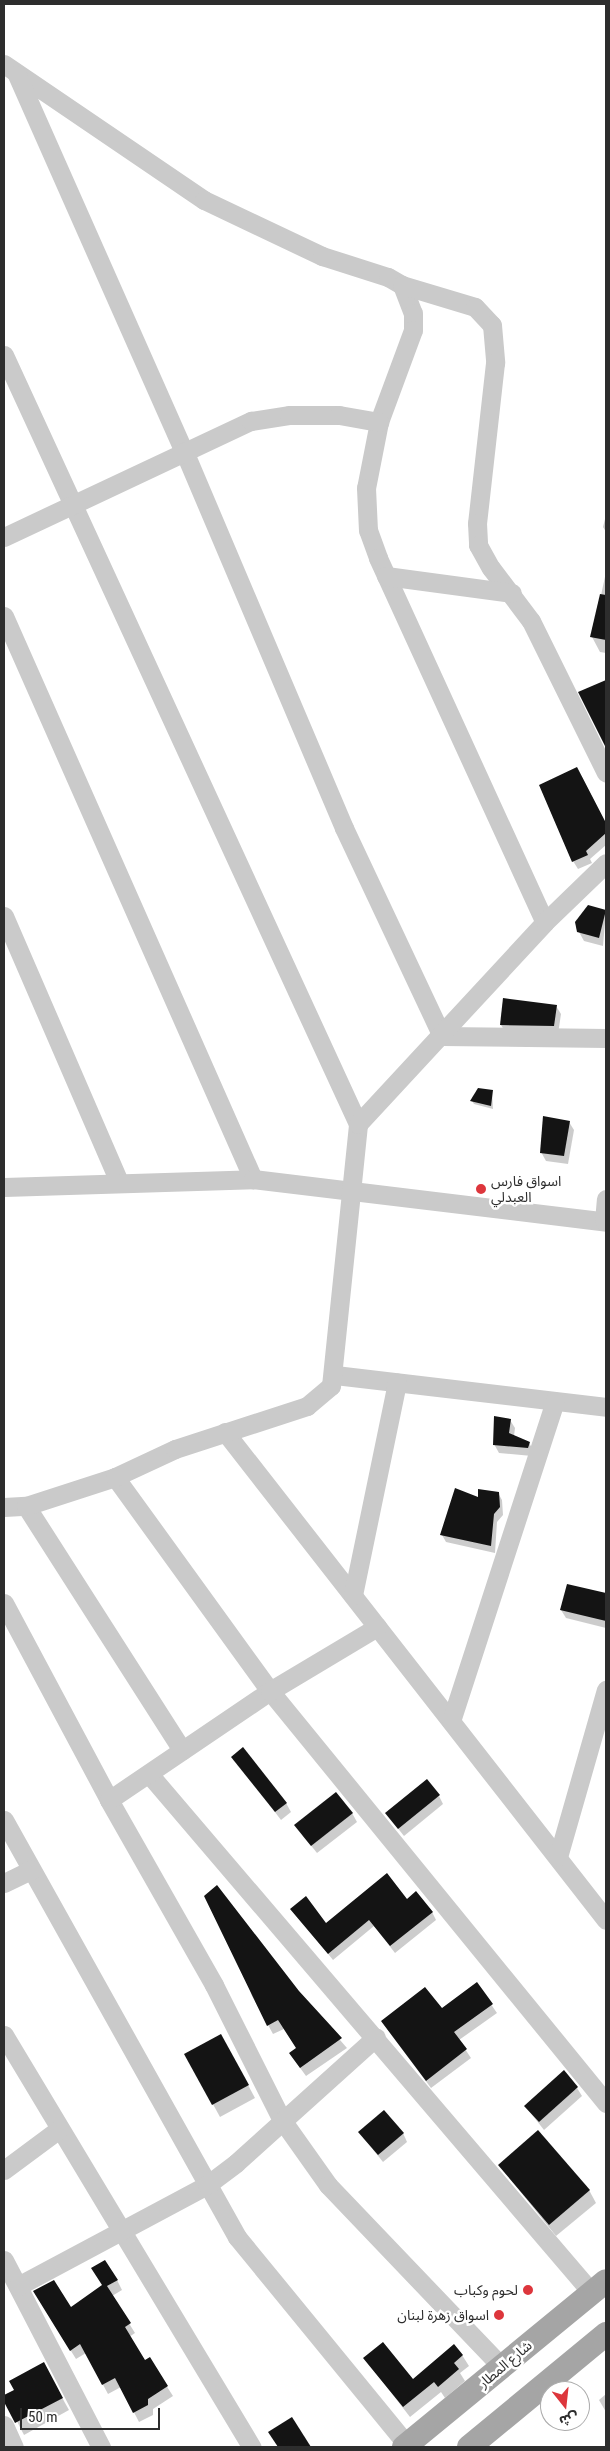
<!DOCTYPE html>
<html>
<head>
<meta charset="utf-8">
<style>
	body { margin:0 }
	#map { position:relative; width:610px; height:2451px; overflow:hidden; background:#fff; font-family:"Roboto Condensed","Noto Sans Arabic",sans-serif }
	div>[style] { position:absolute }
	.shadow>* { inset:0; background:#0003 }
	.building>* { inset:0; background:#141414 }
	.minor>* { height:19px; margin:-9.5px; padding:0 9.5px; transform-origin:9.5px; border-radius:9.5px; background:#cacaca }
	.major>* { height:24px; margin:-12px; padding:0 12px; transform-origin:12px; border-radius:12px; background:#a5a5a5 }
	.dots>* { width:14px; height:14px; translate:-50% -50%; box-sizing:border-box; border:2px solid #fff; border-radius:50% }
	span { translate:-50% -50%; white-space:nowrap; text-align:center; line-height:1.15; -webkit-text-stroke:5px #fff; paint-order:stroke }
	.poi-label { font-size:14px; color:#2d2d2d }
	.left { translate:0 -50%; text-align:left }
	.right { translate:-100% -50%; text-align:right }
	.street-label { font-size:14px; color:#2d2d2d }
	.frame { position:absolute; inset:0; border:5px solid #2d2d2d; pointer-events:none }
	.north { position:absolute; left:540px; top:2381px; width:50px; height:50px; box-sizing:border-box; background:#fff; border:1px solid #ababab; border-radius:50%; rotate:164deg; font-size:14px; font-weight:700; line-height:20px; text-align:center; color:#2d2d2d }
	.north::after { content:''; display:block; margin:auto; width:18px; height:22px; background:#dd363c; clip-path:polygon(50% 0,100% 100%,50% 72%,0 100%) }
	.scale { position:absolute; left:20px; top:2408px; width:140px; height:22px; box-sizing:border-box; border:2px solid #2d2d2d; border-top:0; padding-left:6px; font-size:15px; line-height:18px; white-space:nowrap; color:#2d2d2d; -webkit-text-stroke:4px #fff; paint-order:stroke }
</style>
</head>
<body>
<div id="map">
	<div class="shadow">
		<div style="clip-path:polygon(606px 515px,606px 532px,603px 527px)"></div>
		<div style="clip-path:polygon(606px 572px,606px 653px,600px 652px,592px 637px)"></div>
		<div style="clip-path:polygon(606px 683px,606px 745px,580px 693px)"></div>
		<div style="clip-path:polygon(582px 777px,606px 824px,606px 845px,590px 859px,592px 863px,578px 869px,573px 861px)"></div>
		<div style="clip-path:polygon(606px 911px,603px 946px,584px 941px,579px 932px)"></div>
		<div style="clip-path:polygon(556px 1006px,561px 1014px,558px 1034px,506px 1033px,501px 1025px)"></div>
		<div style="clip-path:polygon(492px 1091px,493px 1109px,474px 1104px,472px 1101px)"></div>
		<div style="clip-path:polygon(569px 1122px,574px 1130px,568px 1164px,546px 1161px,541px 1152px)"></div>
		<div style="clip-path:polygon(510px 1420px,515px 1428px,514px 1436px,529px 1443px,534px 1451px,532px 1456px,499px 1453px,494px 1444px)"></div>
		<div style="clip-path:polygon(498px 1493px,502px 1500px,503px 1515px,497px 1522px,495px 1553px,446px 1542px,442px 1535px,479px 1499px)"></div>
		<div style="clip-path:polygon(568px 1585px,606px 1595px,606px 1628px,566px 1618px,561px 1610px)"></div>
		<div style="clip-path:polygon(233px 1757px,286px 1803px,291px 1812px,281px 1820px)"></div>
		<div style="clip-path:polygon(439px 1796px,443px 1804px,404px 1836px,392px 1821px)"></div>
		<div style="clip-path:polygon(352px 1813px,357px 1822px,317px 1853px,301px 1833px)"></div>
		<div style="clip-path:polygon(406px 1900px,432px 1912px,436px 1920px,395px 1953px,374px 1926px,333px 1960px,292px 1909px,326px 1924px)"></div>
		<div style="clip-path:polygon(245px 1975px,298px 1992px,347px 2048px,306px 2076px,290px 2054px,297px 2049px,284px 2029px,273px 2034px,252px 1996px)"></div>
		<div style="clip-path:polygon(477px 1984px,497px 2013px,459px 2040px,471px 2058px,431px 2088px,382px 2022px,442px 2010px)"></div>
		<div style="clip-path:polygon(228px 2048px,255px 2098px,220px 2117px,186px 2055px)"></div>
		<div style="clip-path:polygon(577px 2088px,582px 2096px,544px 2130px,526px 2107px)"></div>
		<div style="clip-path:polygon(359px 2132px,403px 2133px,407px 2142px,383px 2162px)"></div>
		<div style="clip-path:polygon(499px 2165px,589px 2190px,596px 2203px,556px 2236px)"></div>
		<div style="clip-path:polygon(117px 2280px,122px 2290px,112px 2296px,135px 2333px,129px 2337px,145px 2362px,149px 2359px,173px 2396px,153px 2409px,153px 2415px,139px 2422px,121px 2387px,108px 2394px,86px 2353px,76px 2359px,40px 2301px,71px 2308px)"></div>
		<div style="clip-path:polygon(462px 2355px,469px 2366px,460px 2373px,465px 2381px,445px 2398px,441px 2392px,410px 2417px,365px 2359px,413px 2381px)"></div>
		<div style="clip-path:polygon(50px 2376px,69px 2410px,24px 2435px,4px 2396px)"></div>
		<div style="clip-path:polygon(606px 2394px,606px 2412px,599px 2400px)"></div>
	</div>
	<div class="building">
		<div style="clip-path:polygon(600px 594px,606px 595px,606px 640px,590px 637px)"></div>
		<div style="clip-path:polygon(606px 680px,606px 748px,578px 692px)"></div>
		<div style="clip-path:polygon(577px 767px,606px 823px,606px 833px,586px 851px,588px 855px,572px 862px,539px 785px)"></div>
		<div style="clip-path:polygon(588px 905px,606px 910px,599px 938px,577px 932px,575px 922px)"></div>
		<div style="clip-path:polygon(503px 998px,557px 1005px,554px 1026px,500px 1025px)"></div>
		<div style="clip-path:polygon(478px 1088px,493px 1090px,491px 1106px,470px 1101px)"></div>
		<div style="clip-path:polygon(543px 1116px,570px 1121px,564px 1156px,540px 1153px)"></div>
		<div style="clip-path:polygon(494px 1416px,511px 1419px,509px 1433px,530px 1442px,528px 1448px,493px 1445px)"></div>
		<div style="clip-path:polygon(455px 1488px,478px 1497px,478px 1489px,499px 1492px,500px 1507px,494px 1514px,491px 1546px,440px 1535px)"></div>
		<div style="clip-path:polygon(567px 1584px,606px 1593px,606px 1621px,560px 1610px)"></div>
		<div style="clip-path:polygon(243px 1747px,287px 1803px,275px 1812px,231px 1757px)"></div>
		<div style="clip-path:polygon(427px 1779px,440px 1795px,398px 1829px,385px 1813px)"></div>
		<div style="clip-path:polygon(336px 1792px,353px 1813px,311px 1846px,294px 1825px)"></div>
		<div style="clip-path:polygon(387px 1873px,407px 1899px,416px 1891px,433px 1912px,390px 1946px,369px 1920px,328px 1954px,290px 1909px,306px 1896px,326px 1923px)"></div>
		<div style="clip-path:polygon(217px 1885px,299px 1991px,342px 2038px,300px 2068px,289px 2053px,296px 2048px,278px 2020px,267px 2026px,204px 1896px)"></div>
		<div style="clip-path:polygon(477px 1982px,493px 2004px,454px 2032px,467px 2049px,426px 2081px,381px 2021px,425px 1987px,442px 2008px)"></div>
		<div style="clip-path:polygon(221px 2034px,249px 2085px,212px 2105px,184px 2054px)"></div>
		<div style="clip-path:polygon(564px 2070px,578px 2087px,539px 2122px,524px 2106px)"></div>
		<div style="clip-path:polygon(384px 2110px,404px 2133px,378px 2155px,358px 2132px)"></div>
		<div style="clip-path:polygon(538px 2130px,590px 2190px,549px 2225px,498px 2165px)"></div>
		<div style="clip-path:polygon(105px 2260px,118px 2280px,107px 2286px,131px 2323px,125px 2327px,145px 2360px,150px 2357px,168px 2386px,148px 2399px,148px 2405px,133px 2413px,115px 2378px,102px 2385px,80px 2344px,70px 2351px,33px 2291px,54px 2280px,71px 2307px,102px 2285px,91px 2268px)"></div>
		<div style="clip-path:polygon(383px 2342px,413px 2379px,454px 2344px,463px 2355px,454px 2363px,459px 2369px,438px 2387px,434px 2382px,403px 2407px,363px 2358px)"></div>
		<div style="clip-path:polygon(44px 2362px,63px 2398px,15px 2423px,4px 2402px,4px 2395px,14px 2390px,9px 2381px)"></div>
		<div style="clip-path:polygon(292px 2417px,311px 2447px,278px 2447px,268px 2432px)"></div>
	</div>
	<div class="minor">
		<div style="left:4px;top:64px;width:242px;rotate:34.2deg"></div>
		<div style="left:204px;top:200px;width:131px;rotate:25.4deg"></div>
		<div style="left:322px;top:256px;width:69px;rotate:17.7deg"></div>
		<div style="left:388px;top:277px;width:16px;rotate:30deg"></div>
		<div style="left:402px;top:285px;width:30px;rotate:69deg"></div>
		<div style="left:413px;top:313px;width:17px;rotate:90deg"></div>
		<div style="left:413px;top:330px;width:98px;rotate:110.3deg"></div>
		<div style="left:379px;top:422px;width:67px;rotate:101.1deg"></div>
		<div style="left:366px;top:488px;width:42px;rotate:87.3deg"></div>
		<div style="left:368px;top:530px;width:30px;rotate:70deg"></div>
		<div style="left:378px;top:558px;width:400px;rotate:65.4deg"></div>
		<div style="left:17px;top:75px;width:411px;rotate:66.1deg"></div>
		<div style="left:184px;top:451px;width:410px;rotate:67deg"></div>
		<div style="left:344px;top:828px;width:230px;rotate:64.8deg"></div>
		<div style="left:442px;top:1036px;width:164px;rotate:0.7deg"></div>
		<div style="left:402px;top:285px;width:76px;rotate:16.8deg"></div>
		<div style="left:475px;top:307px;width:25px;rotate:47deg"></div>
		<div style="left:492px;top:325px;width:38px;rotate:85deg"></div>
		<div style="left:495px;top:363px;width:161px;rotate:96.4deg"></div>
		<div style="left:477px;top:523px;width:22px;rotate:87deg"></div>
		<div style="left:478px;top:545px;width:26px;rotate:61deg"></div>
		<div style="left:491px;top:568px;width:66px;rotate:53deg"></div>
		<div style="left:531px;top:621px;width:169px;rotate:63.7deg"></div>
		<div style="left:4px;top:355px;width:847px;rotate:65.28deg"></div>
		<div style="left:4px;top:537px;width:273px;rotate:-25.2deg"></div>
		<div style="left:251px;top:421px;width:38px;rotate:-9deg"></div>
		<div style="left:289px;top:415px;width:50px"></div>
		<div style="left:339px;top:415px;width:41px;rotate:9.9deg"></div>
		<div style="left:386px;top:576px;width:127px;rotate:7.7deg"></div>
		<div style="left:4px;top:616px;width:616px;rotate:66.14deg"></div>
		<div style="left:4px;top:916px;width:290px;rotate:66.6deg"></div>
		<div style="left:4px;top:1187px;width:249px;rotate:-1.8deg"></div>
		<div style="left:253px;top:1179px;width:356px;rotate:6.9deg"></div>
		<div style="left:604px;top:1221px;width:22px;rotate:-85deg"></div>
		<div style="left:335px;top:1375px;width:273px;rotate:6.7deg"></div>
		<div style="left:225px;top:1432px;width:619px;rotate:52.02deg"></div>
		<div style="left:115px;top:1477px;width:264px;rotate:54.1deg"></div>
		<div style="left:270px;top:1691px;width:532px;rotate:50.8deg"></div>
		<div style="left:26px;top:1506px;width:290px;rotate:57.4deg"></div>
		<div style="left:4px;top:1507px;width:22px;rotate:-3deg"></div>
		<div style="left:26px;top:1506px;width:94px;rotate:-18deg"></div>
		<div style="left:115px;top:1477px;width:66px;rotate:-25deg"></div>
		<div style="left:175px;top:1449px;width:139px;rotate:-18deg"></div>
		<div style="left:307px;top:1406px;width:31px;rotate:-40deg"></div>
		<div style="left:331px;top:1386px;width:263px;rotate:-84.1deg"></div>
		<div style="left:358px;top:1124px;width:275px;rotate:-47.2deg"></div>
		<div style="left:545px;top:922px;width:85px;rotate:-44deg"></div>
		<div style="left:353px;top:1595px;width:217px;rotate:-78.3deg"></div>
		<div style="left:4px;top:1603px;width:223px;rotate:61.9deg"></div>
		<div style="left:109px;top:1800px;width:213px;rotate:60.4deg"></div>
		<div style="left:214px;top:1985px;width:151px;rotate:63.3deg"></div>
		<div style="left:282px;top:2120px;width:80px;rotate:54.7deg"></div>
		<div style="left:328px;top:2185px;width:252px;rotate:46.3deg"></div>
		<div style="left:451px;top:1721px;width:336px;rotate:-72deg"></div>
		<div style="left:149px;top:1774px;width:682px;rotate:49.52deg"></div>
		<div style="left:109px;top:1800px;width:194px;rotate:-34.1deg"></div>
		<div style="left:270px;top:1691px;width:125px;rotate:-30.9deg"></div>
		<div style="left:4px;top:1820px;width:478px;rotate:60.8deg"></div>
		<div style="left:237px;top:2237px;width:269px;rotate:50.7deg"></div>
		<div style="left:558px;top:1857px;width:174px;rotate:-74deg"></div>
		<div style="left:4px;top:1883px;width:30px;rotate:-26deg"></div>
		<div style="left:4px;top:2035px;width:481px;rotate:59deg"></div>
		<div style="left:4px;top:2170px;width:69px;rotate:-36.7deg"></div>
		<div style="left:4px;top:2260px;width:211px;rotate:62.6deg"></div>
		<div style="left:18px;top:2286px;width:214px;rotate:-28.1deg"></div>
		<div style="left:207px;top:2185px;width:36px;rotate:-37deg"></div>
		<div style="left:236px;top:2163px;width:188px;rotate:-42deg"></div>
		<div style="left:4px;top:2425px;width:24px;rotate:66deg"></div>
	</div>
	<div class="major">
		<div style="left:404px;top:2447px;width:261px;rotate:-39.4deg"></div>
		<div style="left:469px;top:2447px;width:178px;rotate:-39.5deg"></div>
	</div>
	<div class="dots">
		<div style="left:481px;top:1189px;background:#dd363c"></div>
		<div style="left:528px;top:2290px;background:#dd363c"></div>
		<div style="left:499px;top:2315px;background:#dd363c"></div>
	</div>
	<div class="poi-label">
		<span class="left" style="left:491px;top:1189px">اسواق فارس<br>العبدلي</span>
		<span class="right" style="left:518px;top:2290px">لحوم وكباب</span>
		<span class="right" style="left:489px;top:2315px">اسواق زهرة لبنان</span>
	</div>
	<div class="street-label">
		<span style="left:505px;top:2364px;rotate:-40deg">شارع المطار</span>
	</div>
	<div class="frame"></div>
	<div class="north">ش</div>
	<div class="scale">50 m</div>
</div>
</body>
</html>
